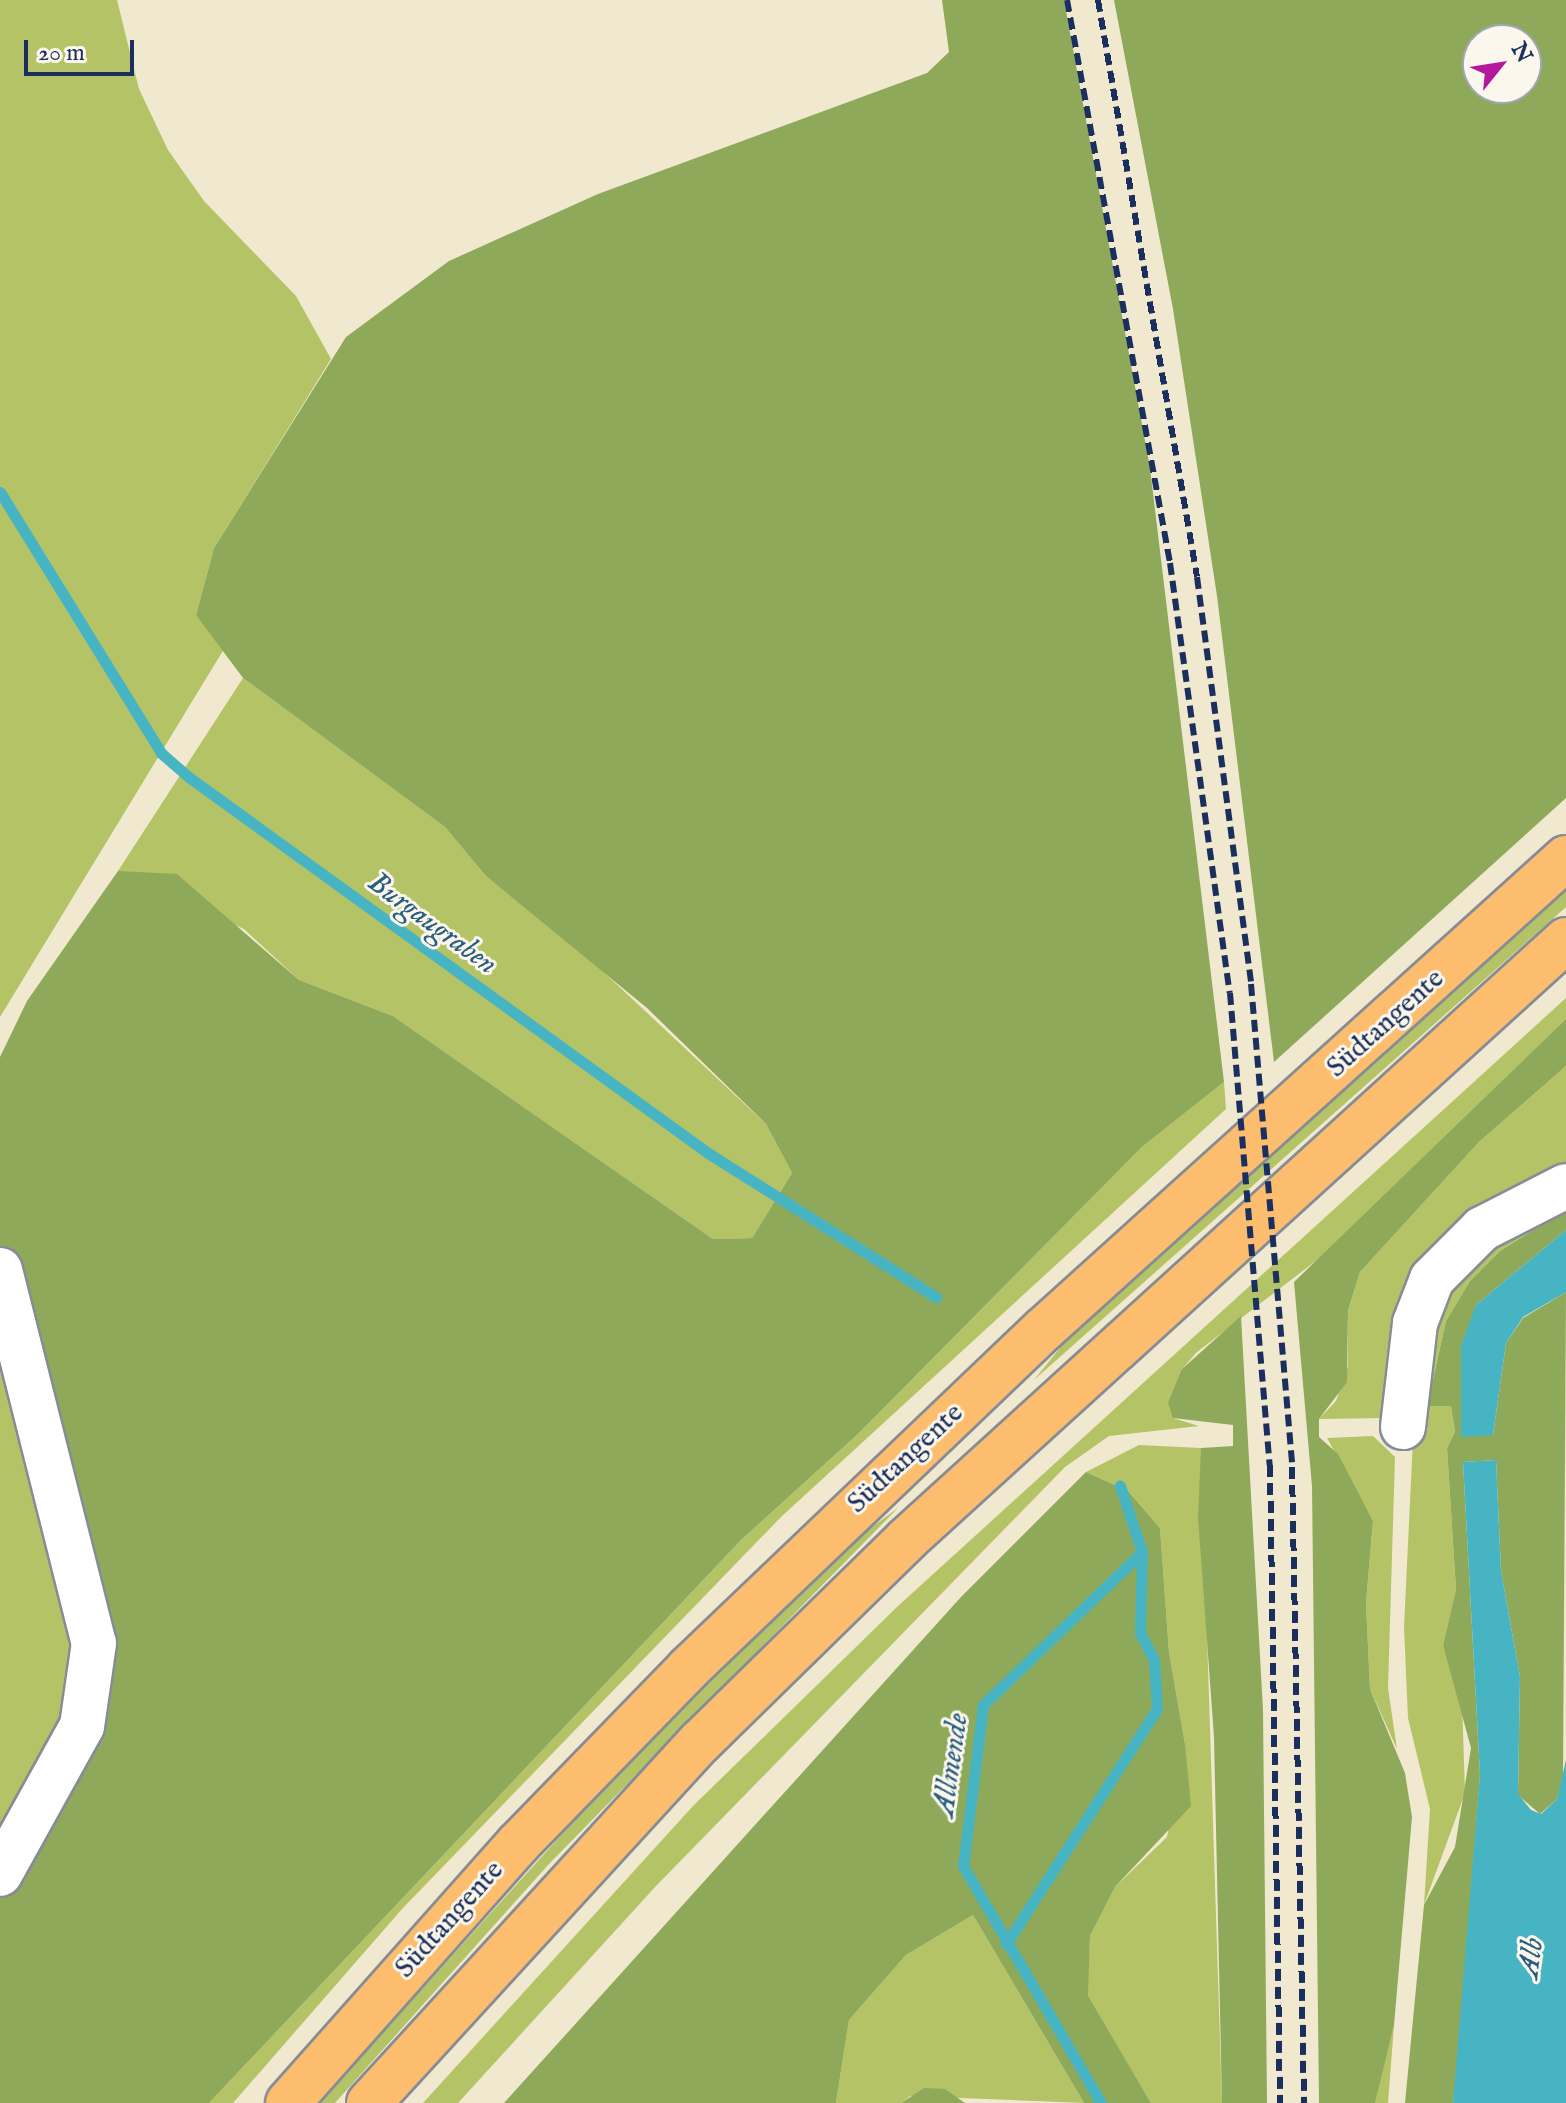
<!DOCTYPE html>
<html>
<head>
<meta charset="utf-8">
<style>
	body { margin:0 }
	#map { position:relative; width:1566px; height:2103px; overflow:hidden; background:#f1e9cf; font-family:"IM FELL English",serif }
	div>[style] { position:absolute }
	.green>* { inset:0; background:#b4c365 }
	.forest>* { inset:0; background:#8fa95a }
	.water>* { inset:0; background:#47b4c3 }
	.stream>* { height:11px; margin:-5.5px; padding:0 5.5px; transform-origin:5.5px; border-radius:5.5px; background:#47b4c3 }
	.roads { filter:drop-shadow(2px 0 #868c96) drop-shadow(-2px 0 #868c96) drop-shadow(0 2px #868c96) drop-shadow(0 -2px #868c96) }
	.minor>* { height:44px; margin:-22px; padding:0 22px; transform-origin:22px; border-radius:22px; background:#fff }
	.highway>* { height:44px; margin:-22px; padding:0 22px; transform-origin:22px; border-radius:22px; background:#fcbd6f }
	.rail>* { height:6px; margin-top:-3px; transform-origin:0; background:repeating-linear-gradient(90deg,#1b2f5e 0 12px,transparent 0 18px) }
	span { translate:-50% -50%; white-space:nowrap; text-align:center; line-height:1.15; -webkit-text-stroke:6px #fbf7ec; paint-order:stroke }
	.street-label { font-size:28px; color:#1b2f5e }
	.water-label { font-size:30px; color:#2a5e81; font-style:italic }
	.north { position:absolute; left:1462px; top:24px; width:80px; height:80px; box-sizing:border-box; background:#fbf7ec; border:2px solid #a1a7b3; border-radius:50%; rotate:60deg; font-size:22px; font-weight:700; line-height:32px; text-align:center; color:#1b2f5e }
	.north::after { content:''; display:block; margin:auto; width:28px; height:36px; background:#b5179e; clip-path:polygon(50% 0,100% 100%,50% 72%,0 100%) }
	.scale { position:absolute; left:24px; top:40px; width:110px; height:36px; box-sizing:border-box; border:4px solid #1b2f5e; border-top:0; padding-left:10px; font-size:24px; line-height:28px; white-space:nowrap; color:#1b2f5e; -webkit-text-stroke:6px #fbf7ec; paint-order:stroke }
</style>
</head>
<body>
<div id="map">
	<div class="green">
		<div style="clip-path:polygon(0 0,117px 0,139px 89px,168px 150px,204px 201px,296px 296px,331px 359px,214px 548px,196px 615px,224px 649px,0 1017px)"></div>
		<div style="clip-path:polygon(243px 678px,445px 827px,485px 875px,550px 922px,766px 1124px,792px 1173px,752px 1238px,713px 1239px,393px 1016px,299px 980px,244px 929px,118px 871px)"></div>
		<div style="clip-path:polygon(1566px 890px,1566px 907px,1034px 1380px,1064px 1343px)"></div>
		<div style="clip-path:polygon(1566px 998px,1566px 1019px,1326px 1253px,1197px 1352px,1182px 1369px,1173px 1418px,1199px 1426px,1109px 1436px,1065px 1467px,656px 1886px,458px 2103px,423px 2103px,693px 1806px,897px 1607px)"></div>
		<div style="clip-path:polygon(1566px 1066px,1566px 1179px,1477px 1222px,1385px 1418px,1319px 1419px,1336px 1401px,1348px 1366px,1348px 1310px,1360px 1272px,1479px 1142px)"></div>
		<div style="clip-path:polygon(1224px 1082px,1226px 1109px,781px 1517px,402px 1909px,233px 2103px,209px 2103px,741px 1540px,859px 1433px,1142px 1147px)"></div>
		<div style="clip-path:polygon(1566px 1210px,1500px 1251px,1470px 1281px,1446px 1321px,1427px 1405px,1451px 1406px,1455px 1432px,1447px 1448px,1456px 1589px,1443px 1645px,1462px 1700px,1465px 1793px,1424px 1905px,1430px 1809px,1408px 1718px,1404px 1627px,1417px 1356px,1459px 1259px)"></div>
		<div style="clip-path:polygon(0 1302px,83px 1687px,0 1847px)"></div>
		<div style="clip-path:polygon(1373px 1436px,1395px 1457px,1388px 1688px,1397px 1749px,1370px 1689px,1366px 1603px,1373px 1521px,1327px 1438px)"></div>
		<div style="clip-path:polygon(1139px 1445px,1201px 1448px,1222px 2103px,1151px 2103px,1087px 1996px,1090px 1936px,1115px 1887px,1167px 1837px,1185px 1744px,1169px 1652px,1160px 1528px,1128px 1491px,1086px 1472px)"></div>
		<div style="clip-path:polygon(898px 1508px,549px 1864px,335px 2103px,319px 2103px,620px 1770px,854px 1540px)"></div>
		<div style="clip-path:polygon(973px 1915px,1084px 2103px,910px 2096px,901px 2103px,836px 2103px,849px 2020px,906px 1955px)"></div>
		<div style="clip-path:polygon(1394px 2025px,1388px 2103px,1375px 2103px,1379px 2082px)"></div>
	</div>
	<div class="forest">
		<div style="clip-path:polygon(942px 0,1064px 0,1150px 468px,1224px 1082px,1142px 1147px,859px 1433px,741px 1540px,209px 2103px,0 2103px,0 1891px,92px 1731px,0 1260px,0 1057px,27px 1001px,118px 871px,177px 874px,299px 980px,393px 1016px,713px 1239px,752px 1238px,792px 1173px,766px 1124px,647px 1008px,485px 875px,445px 827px,243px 678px,196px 615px,214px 548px,346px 337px,449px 261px,598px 194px,927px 73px,949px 52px)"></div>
		<div style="clip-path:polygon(evenodd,1114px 0,1566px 0,1566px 798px,1274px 1062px,1217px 596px,1173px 309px,1114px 0,1478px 40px,1526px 40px,1526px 88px,1478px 88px,1478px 40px)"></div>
		<div style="clip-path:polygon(1566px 1019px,1566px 1066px,1479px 1142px,1360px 1272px,1348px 1310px,1347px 1382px,1319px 1419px,1319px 1437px,1338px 1454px,1373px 1521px,1366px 1603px,1370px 1689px,1405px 1773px,1412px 1817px,1394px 2025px,1375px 2103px,1319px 2103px,1312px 1486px,1294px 1282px)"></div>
		<div style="clip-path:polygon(1566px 1210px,1566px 1230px,1476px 1305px,1493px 1435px,1506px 1343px,1523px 1318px,1566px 1292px,1563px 1779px,1557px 1799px,1540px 1814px,1518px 1795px,1520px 1677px,1501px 1571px,1496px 1460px,1463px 1462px,1480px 1774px,1458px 2065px,1453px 2103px,1405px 2103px,1424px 1905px,1455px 1847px,1471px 1748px,1443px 1645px,1456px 1589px,1447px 1448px,1455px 1432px,1451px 1406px,1427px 1406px,1446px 1321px,1470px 1281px,1500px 1251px)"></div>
		<div style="clip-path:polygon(1241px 1316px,1263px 1710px,1267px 2103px,1222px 2103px,1214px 1737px,1198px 1517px,1201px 1448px,1233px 1446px,1233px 1425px,1173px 1418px,1168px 1403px,1182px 1369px)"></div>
		<div style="clip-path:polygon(1086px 1472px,1128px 1491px,1160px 1528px,1169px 1652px,1185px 1744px,1191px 1806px,1115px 1887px,1090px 1936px,1088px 1996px,1151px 2103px,1084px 2103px,973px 1915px,906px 1955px,849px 2020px,836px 2103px,504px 2103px,961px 1597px)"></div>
		<div style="clip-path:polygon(924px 2088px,945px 2089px,965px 2103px,901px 2103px)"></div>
	</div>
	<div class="water">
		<div style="clip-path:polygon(1566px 1230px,1566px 1292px,1523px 1317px,1506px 1343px,1493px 1435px,1461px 1437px,1461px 1346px,1476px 1305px)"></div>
		<div style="clip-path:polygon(1496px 1460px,1501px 1571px,1520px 1677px,1518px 1794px,1531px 1810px,1541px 1814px,1557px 1799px,1566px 1760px,1566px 2103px,1453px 2103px,1480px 1774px,1463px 1462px)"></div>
	</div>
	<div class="stream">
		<div style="left:0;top:492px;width:307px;rotate:58.3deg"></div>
		<div style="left:161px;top:753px;width:38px;rotate:41deg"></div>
		<div style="left:190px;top:778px;width:639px;rotate:35.9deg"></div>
		<div style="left:708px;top:1153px;width:270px;rotate:32.3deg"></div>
		<div style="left:1006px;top:1944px;width:279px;rotate:-57.3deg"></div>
		<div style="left:1157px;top:1709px;width:49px;rotate:-93.5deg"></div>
		<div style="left:1154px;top:1660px;width:30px;rotate:-117deg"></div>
		<div style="left:1140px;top:1633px;width:81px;rotate:-88.6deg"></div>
		<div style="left:1101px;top:2103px;width:274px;rotate:-120.2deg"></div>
		<div style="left:963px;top:1866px;width:162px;rotate:-82.9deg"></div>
		<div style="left:983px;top:1705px;width:221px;rotate:-43.9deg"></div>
		<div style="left:1142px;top:1552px;width:70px;rotate:-108.4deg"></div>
	</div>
	<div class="roads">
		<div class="minor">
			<div style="left:0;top:1270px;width:385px;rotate:75.9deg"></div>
			<div style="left:94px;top:1643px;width:84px;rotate:98.2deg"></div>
			<div style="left:82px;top:1726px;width:169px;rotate:119deg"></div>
			<div style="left:1403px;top:1427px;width:105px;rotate:-83.4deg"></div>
			<div style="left:1415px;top:1323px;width:47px;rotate:-68.9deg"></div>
			<div style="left:1432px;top:1279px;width:71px;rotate:-45deg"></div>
			<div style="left:1482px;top:1229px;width:94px;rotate:-27.1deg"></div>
		</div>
		<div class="highway">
			<div style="left:288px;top:2103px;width:346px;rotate:-48.4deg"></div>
			<div style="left:518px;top:1844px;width:244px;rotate:-45.8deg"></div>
			<div style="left:688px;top:1669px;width:492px;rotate:-43.7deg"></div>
			<div style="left:1044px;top:1329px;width:703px;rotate:-42.06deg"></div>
			<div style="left:369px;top:2103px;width:490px;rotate:-47.5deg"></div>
			<div style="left:700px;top:1742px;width:289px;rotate:-44.4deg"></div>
			<div style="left:906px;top:1540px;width:892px;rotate:-42.27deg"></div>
		</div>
	</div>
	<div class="rail">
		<div style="left:1067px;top:0;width:572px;rotate:79.63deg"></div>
		<div style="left:1170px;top:563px;width:434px;rotate:82.1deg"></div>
		<div style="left:1230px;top:993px;width:474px;rotate:85.2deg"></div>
		<div style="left:1270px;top:1465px;width:638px;rotate:89.1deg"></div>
		<div style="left:1098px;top:0;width:585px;rotate:80.26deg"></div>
		<div style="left:1197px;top:577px;width:411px;rotate:82.4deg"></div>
		<div style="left:1251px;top:984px;width:485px;rotate:85.1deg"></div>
		<div style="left:1292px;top:1467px;width:636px;rotate:88.92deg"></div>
	</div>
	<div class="street-label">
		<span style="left:1386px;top:1024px;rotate:-42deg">Südtangente</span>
		<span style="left:906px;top:1459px;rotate:-43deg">Südtangente</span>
		<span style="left:450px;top:1920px;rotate:-48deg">Südtangente</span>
	</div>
	<div class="water-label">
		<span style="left:432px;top:924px;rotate:36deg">Burgaugraben</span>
		<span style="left:952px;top:1765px;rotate:-82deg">Allmende</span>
		<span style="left:1532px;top:1958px;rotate:-82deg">Alb</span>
	</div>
	<div class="north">N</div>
	<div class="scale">20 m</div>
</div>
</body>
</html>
